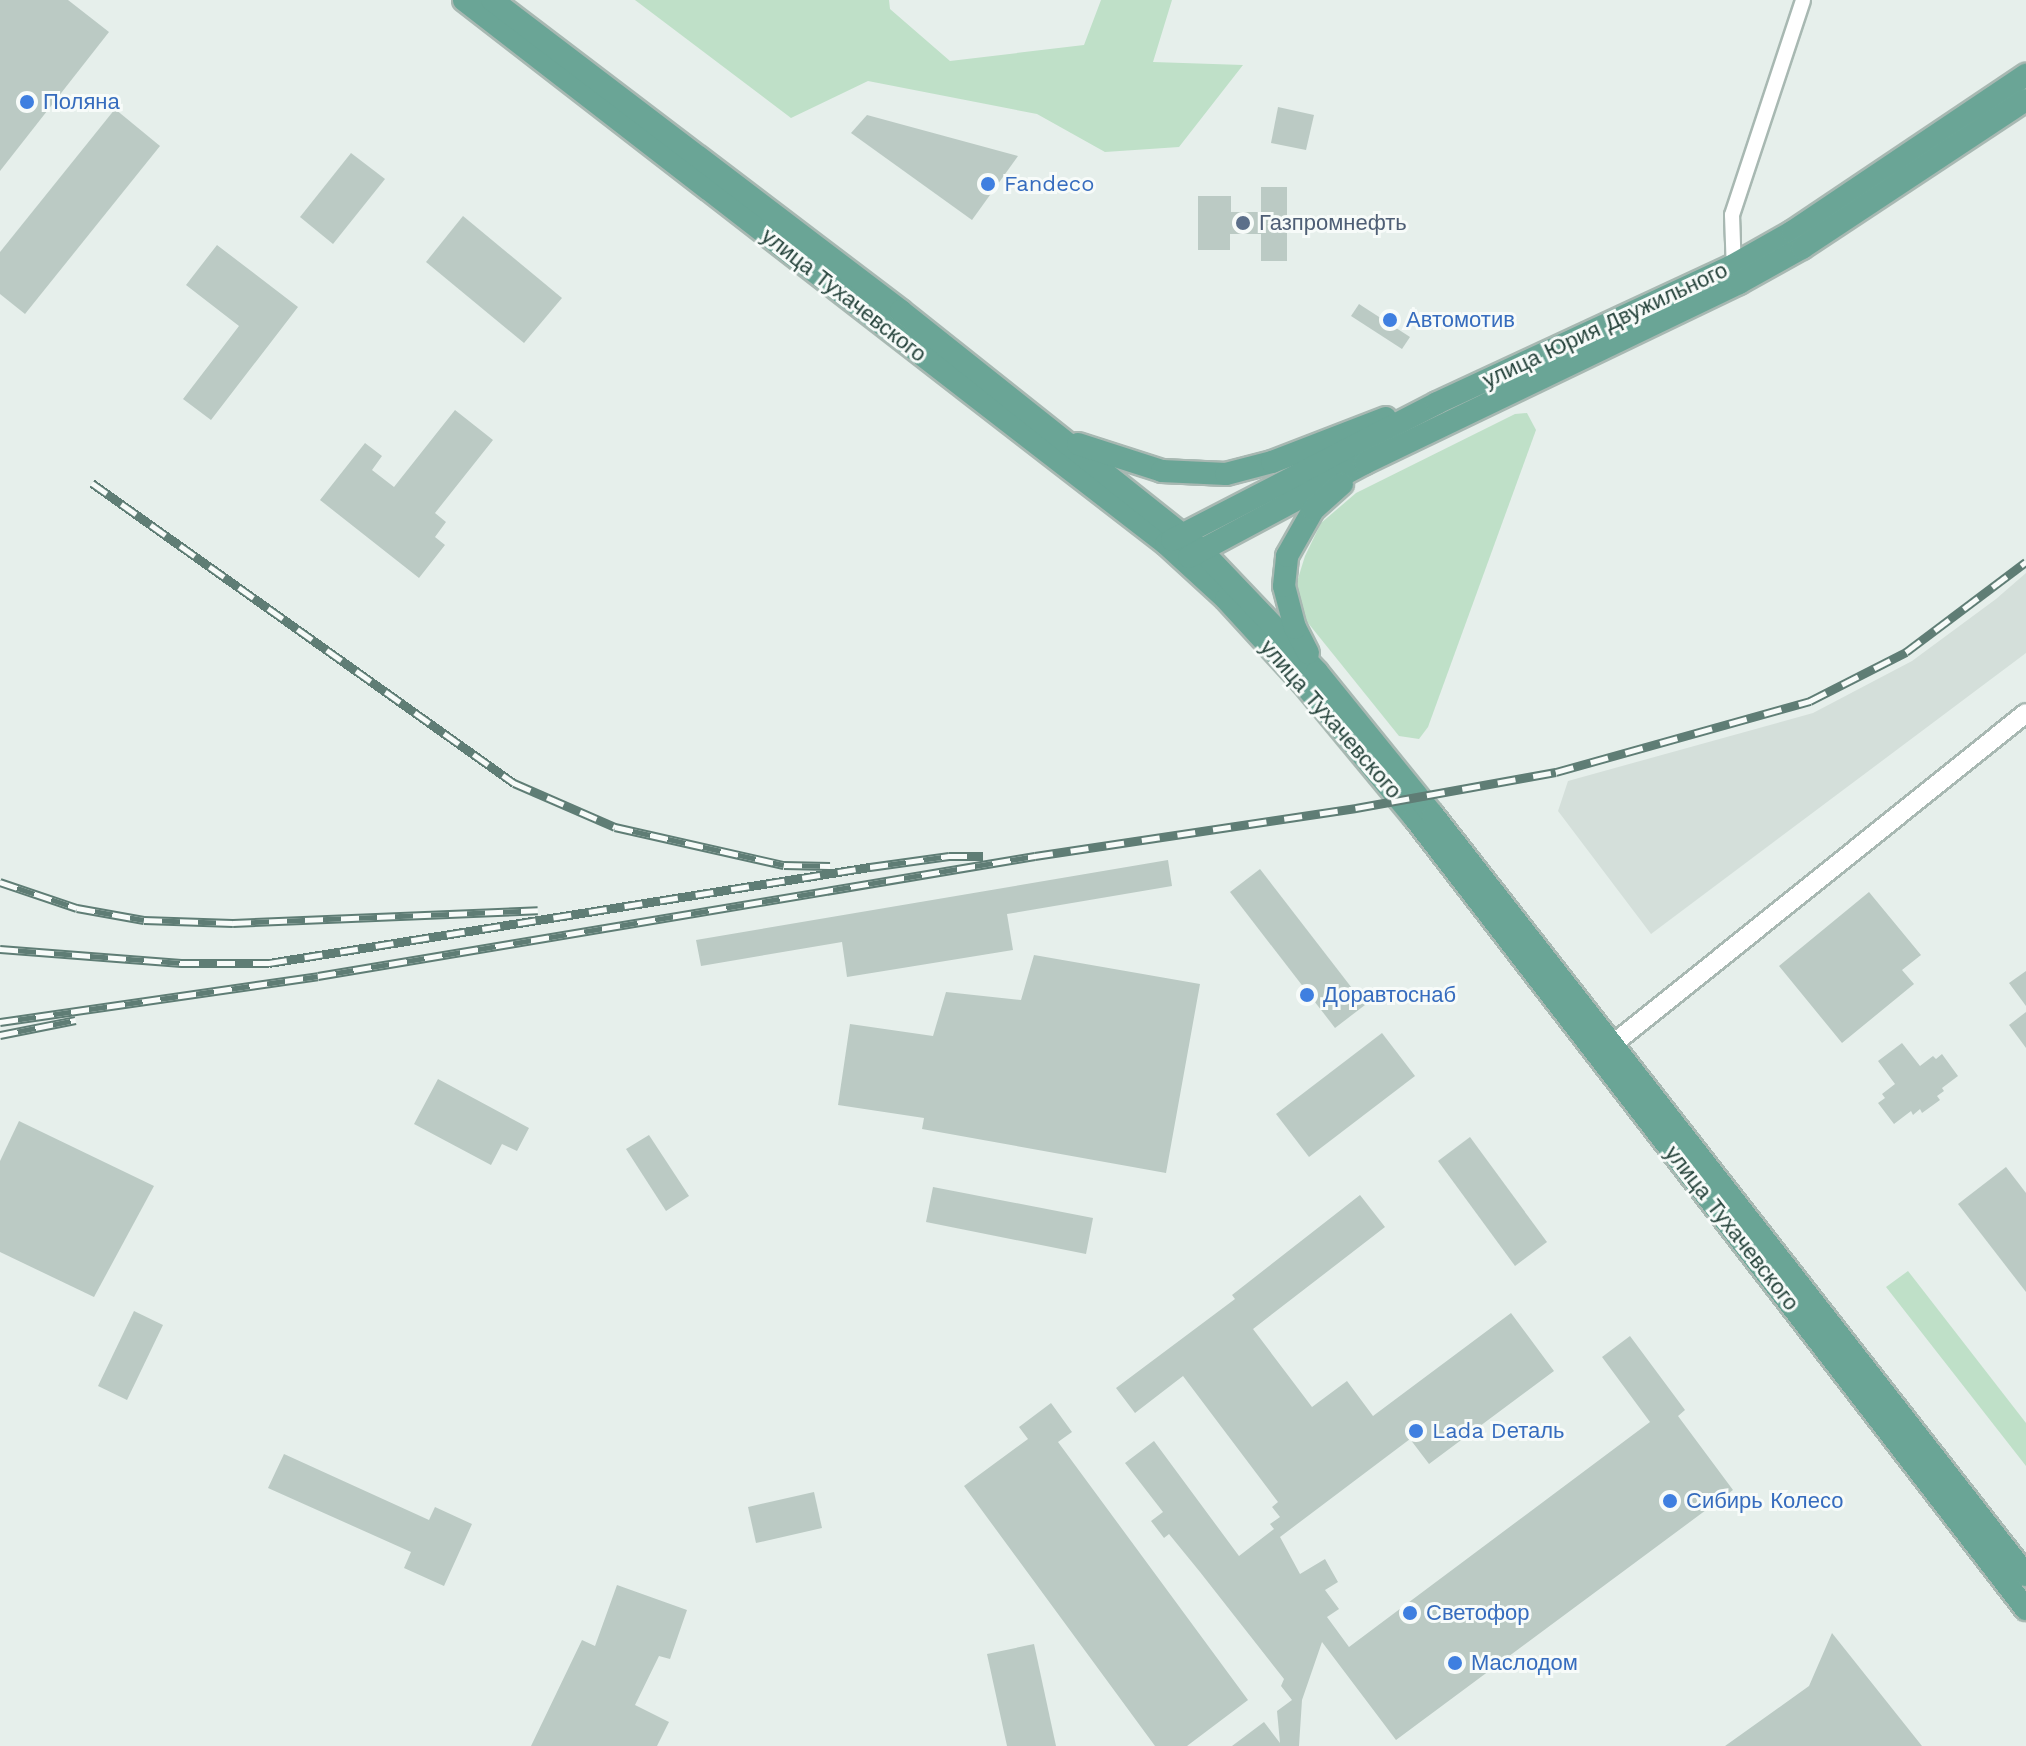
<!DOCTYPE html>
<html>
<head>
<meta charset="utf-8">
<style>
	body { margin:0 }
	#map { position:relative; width:2026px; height:1746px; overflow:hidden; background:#e6efeb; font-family:"Work Sans",sans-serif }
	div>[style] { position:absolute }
	.built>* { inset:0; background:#d4dfda }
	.green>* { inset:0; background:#bfe0c8 }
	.building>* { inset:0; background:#bbcac4 }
	.roads { filter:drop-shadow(2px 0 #a8b8b2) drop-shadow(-2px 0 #a8b8b2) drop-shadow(0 2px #a8b8b2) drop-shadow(0 -2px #a8b8b2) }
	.minor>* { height:14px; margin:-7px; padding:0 7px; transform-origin:7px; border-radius:7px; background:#fff }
	.tertiary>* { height:18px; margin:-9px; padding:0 9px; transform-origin:9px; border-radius:9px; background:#fff }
	.primary>* { height:22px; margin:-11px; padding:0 11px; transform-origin:11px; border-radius:11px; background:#6aa596 }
	.rail>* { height:9px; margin-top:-4.5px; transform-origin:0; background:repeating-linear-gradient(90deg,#f7fbf9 0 18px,#5f7d75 0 36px); box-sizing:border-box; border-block:2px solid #5f7d75 }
	.dots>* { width:22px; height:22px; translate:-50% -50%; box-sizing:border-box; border:4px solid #f7fbf9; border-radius:50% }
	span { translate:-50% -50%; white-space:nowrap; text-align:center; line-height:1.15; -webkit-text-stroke:6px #f7fbf9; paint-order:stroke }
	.shop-label { font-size:22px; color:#366cbe }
	.left { translate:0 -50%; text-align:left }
	.service-label { font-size:22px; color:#4e5e75 }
	.street-label { font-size:22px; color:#24423a }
</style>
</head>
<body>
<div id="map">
	<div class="built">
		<div style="clip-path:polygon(2026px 573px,2026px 653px,1651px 934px,1558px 811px,1568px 781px,1813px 713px,1912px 661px,1996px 599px)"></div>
	</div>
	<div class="green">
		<div style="clip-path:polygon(635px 0,889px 0,890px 9px,950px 61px,1084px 45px,1101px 0,1172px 0,1153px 62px,1243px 65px,1179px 147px,1105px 152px,1037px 114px,868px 81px,791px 118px)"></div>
		<div style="clip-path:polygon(1527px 413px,1536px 430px,1428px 727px,1419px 739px,1399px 736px,1300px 613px,1296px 585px,1305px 556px,1321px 523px,1356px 493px,1515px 414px)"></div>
		<div style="clip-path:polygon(1908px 1271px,2026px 1423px,2026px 1466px,1886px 1287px)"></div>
	</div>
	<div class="building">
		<div style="clip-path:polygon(0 0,68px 0,109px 32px,0 171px)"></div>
		<div style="clip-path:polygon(1278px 107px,1314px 115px,1306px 150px,1271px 143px)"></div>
		<div style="clip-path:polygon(115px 109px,160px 146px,25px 314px,0 294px,0 252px)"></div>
		<div style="clip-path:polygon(867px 115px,1018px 156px,972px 220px,851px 133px)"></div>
		<div style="clip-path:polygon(351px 153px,385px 179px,333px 244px,300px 217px)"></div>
		<div style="clip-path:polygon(1261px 187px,1287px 187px,1287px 261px,1261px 261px,1261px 234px,1230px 234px,1230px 250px,1198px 250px,1198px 196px,1231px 196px,1231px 212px,1261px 212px)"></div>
		<div style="clip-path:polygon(463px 216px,562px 298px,524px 343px,426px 262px)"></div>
		<div style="clip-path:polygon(217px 245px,298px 307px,211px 420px,183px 399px,239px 326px,186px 285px)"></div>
		<div style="clip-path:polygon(1359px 304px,1410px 337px,1402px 349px,1351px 316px)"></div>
		<div style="clip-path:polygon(455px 410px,493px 440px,435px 513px,446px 522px,435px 537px,445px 545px,419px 578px,320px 500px,365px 443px,382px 456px,372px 470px,394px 487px)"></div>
		<div style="clip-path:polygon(1168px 860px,1172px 886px,1007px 914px,1013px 950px,847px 977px,842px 942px,701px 966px,696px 940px)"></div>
		<div style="clip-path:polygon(1260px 869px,1365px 1005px,1335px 1028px,1230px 892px)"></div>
		<div style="clip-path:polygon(1869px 892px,1921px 955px,1902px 970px,1914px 984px,1842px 1043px,1779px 966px)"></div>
		<div style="clip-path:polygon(1034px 955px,1200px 984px,1166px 1173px,922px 1129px,924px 1118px,838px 1105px,850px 1024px,933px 1036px,946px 992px,1021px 1000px)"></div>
		<div style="clip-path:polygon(2026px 971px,2026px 1006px,2009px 983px)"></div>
		<div style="clip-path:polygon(2026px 1012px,2026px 1048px,2009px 1025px)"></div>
		<div style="clip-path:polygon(1382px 1033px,1415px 1076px,1309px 1157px,1276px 1114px)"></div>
		<div style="clip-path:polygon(1902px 1043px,1920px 1066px,1933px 1056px,1936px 1059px,1942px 1054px,1958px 1076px,1942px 1088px,1944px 1091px,1937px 1096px,1940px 1100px,1922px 1113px,1920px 1109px,1913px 1115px,1911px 1111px,1894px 1124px,1878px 1103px,1885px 1098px,1882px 1094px,1895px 1084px,1878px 1061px)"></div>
		<div style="clip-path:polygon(438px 1079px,529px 1128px,517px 1151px,502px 1144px,491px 1165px,414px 1124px)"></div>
		<div style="clip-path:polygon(19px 1121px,154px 1186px,94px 1297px,0 1252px,0 1161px)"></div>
		<div style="clip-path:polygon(649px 1135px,689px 1196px,666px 1211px,626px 1149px)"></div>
		<div style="clip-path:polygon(1470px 1137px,1547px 1242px,1515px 1266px,1438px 1161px)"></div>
		<div style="clip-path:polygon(2006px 1167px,2026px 1193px,2026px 1292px,1958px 1204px)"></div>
		<div style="clip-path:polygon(933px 1187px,1093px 1218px,1086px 1254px,926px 1222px)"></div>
		<div style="clip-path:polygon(1360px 1195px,1385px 1227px,1253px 1329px,1312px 1407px,1347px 1381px,1373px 1416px,1511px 1313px,1554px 1371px,1429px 1464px,1410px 1439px,1280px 1537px,1300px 1574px,1325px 1559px,1338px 1582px,1325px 1590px,1339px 1609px,1327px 1617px,1349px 1647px,1650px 1422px,1602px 1357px,1630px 1336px,1685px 1410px,1678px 1416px,1733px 1490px,1396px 1740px,1322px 1642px,1302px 1700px,1299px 1746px,1232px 1746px,1264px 1722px,1280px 1743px,1277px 1711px,1292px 1700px,1281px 1686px,1284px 1679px,1200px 1572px,1169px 1534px,1164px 1538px,1151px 1521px,1163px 1512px,1125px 1463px,1154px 1441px,1239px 1556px,1274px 1529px,1270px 1524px,1280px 1517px,1272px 1507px,1278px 1502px,1183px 1376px,1135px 1413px,1116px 1388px,1235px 1299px,1232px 1295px)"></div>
		<div style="clip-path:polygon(134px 1311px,163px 1325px,127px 1400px,98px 1386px)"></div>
		<div style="clip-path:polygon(1051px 1403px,1072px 1432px,1058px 1442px,1248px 1700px,1187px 1746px,1155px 1746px,964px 1486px,1028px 1439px,1019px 1427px)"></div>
		<div style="clip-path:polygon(284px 1454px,429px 1520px,435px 1507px,472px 1524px,444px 1586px,404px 1568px,411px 1552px,268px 1488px)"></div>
		<div style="clip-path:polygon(814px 1492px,822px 1528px,756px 1543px,748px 1507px)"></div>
		<div style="clip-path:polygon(617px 1585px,687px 1610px,670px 1659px,659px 1656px,635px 1705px,669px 1722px,657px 1746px,531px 1746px,582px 1640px,595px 1646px)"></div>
		<div style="clip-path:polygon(1832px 1633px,1922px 1746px,1725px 1746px,1809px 1686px)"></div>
		<div style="clip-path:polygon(1034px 1644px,1056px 1746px,1007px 1746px,987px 1654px)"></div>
	</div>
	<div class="roads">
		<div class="minor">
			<div style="left:1734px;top:272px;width:57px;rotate:-92deg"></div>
			<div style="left:1732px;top:215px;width:226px;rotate:-71.7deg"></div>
		</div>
		<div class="tertiary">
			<div style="left:1613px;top:1044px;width:529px;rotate:-38.71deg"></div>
		</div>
		<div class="primary">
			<div style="left:464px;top:0;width:888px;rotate:37.77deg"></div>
			<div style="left:1166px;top:544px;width:81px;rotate:42.5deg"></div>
			<div style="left:1226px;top:599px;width:114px;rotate:47.5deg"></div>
			<div style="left:1303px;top:683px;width:174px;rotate:50.4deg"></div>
			<div style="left:1414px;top:817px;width:1001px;rotate:52.31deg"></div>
			<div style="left:492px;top:0;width:514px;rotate:37.25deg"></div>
			<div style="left:901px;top:311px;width:384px;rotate:38.5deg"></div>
			<div style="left:1201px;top:550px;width:168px;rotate:46.4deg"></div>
			<div style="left:1317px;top:672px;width:184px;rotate:51deg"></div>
			<div style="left:1433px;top:815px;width:964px;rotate:52.04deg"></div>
			<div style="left:1078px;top:444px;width:88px;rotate:17.8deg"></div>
			<div style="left:1162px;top:471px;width:64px;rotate:2.7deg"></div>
			<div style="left:1226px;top:474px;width:48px;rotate:-14.6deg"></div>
			<div style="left:1272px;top:462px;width:122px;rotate:-21.1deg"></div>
			<div style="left:1172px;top:540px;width:298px;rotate:-27.3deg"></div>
			<div style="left:1437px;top:403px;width:325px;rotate:-24.9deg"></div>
			<div style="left:1732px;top:266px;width:69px;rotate:-29.5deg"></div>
			<div style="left:1792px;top:232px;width:282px;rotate:-33.9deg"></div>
			<div style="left:1189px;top:557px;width:200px;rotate:-28.1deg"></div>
			<div style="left:1365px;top:463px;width:415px;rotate:-25.7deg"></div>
			<div style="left:1739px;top:283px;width:72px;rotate:-29.1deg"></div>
			<div style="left:1802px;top:248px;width:268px;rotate:-33.5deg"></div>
			<div style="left:1308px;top:653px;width:28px;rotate:-117deg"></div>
			<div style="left:1295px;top:628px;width:43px;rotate:-104.7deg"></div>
			<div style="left:1284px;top:586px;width:30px;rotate:-84deg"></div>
			<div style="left:1287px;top:556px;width:53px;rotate:-60.5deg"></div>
			<div style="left:1313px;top:510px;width:39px;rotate:-42deg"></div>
		</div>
	</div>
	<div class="rail">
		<div style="left:92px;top:483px;width:518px;rotate:35.41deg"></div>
		<div style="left:514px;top:783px;width:110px;rotate:23.5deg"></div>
		<div style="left:615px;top:827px;width:173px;rotate:12.7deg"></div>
		<div style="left:784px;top:865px;width:46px;rotate:1.2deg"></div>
		<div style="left:0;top:882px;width:81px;rotate:18.7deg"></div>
		<div style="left:77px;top:908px;width:68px;rotate:10.2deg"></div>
		<div style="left:144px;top:920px;width:89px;rotate:1.9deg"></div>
		<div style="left:233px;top:923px;width:305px;rotate:-2.4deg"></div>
		<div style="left:0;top:949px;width:182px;rotate:4.4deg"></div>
		<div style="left:181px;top:963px;width:88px"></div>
		<div style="left:269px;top:963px;width:609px;rotate:-9.08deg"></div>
		<div style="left:870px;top:867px;width:80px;rotate:-7.9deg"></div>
		<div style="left:949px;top:856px;width:34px"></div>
		<div style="left:0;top:1022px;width:321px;rotate:-8.2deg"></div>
		<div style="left:318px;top:976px;width:727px;rotate:-9.5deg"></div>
		<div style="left:1035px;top:856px;width:325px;rotate:-8.5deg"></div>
		<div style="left:1356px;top:808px;width:203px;rotate:-10.2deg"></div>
		<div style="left:1556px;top:772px;width:264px;rotate:-15.6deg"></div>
		<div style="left:1810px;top:701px;width:108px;rotate:-27deg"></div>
		<div style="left:1906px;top:652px;width:150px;rotate:-36.9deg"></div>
		<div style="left:0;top:1035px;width:77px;rotate:-11.2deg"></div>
	</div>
	<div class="dots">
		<div style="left:27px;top:102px;background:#3f7fe0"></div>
		<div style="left:988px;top:184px;background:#3f7fe0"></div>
		<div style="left:1243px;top:223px;background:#5c6f8a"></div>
		<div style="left:1390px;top:320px;background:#3f7fe0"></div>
		<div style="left:1307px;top:995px;background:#3f7fe0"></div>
		<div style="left:1416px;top:1431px;background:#3f7fe0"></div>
		<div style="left:1670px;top:1501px;background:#3f7fe0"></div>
		<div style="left:1410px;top:1613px;background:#3f7fe0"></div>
		<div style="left:1455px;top:1663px;background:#3f7fe0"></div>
	</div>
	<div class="shop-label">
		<span class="left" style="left:43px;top:102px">Поляна</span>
		<span class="left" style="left:1004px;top:184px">Fandeco</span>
		<span class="left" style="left:1406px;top:320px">Автомотив</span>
		<span class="left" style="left:1323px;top:995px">Доравтоснаб</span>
		<span class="left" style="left:1432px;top:1431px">Lada Dеталь</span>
		<span class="left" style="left:1686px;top:1501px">Сибирь Колесо</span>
		<span class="left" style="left:1426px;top:1613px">Светофор</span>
		<span class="left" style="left:1471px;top:1663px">Маслодом</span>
	</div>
	<div class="service-label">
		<span class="left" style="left:1259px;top:223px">Газпромнефть</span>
	</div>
	<div class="street-label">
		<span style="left:844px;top:295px;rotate:38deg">улица Тухачевского</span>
		<span style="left:1605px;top:325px;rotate:-25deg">улица Юрия Двужильного</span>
		<span style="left:1331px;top:719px;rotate:49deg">улица Тухачевского</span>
		<span style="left:1732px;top:1228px;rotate:52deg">улица Тухачевского</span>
	</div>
</div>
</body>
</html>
